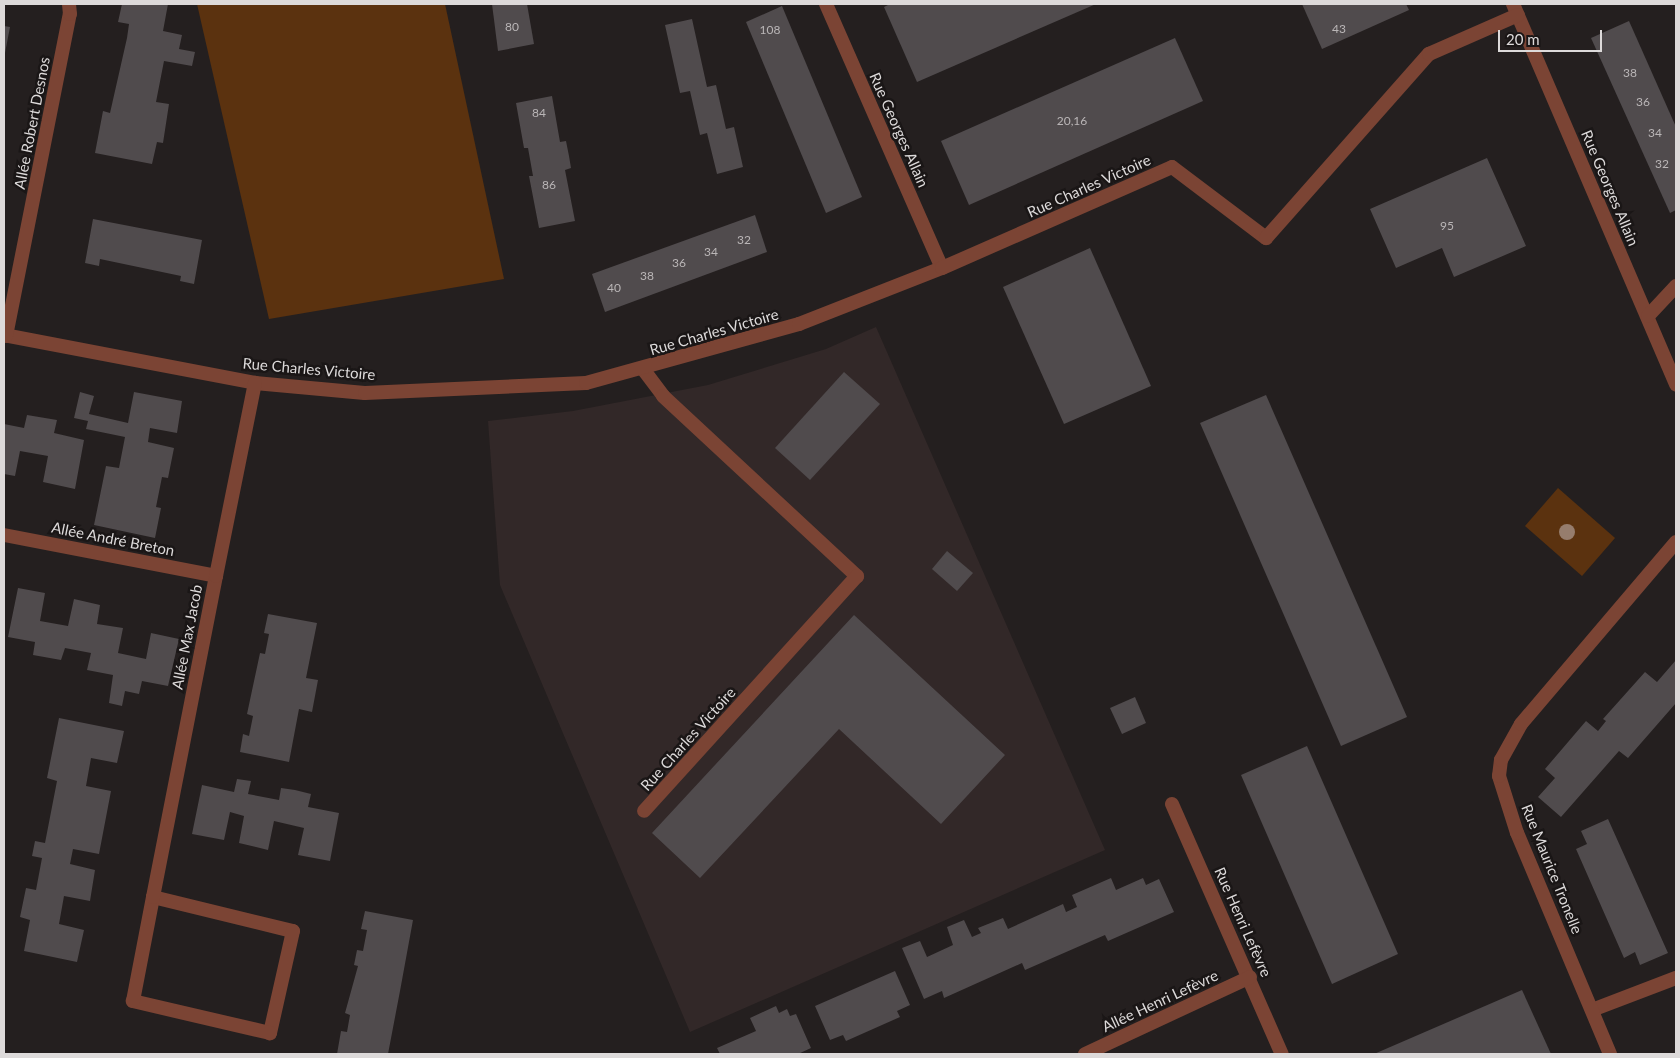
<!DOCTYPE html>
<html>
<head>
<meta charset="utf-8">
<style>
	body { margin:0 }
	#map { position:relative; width:1680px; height:1058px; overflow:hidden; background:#241f1f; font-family:Lato,sans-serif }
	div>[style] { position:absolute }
	.built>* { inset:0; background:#322828 }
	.green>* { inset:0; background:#5b320f }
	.building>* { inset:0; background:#504b4d }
	.service>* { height:14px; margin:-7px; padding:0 7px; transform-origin:7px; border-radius:7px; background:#7b4434 }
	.minor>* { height:14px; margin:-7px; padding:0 7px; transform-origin:7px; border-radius:7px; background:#7b4434 }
	.trees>* { width:16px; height:16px; margin:-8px; border-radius:50%; background:#967d6d }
	span { translate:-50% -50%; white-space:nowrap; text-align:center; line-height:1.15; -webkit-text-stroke:5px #1a1616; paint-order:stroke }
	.number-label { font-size:12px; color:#bab6b7 }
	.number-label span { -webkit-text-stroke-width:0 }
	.street-label { font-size:15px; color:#dddada }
	.frame { position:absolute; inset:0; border:5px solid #dddada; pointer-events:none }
	.scale { position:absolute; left:1498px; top:30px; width:104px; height:22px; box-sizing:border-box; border:2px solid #dddada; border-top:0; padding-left:6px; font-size:15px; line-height:18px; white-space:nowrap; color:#dddada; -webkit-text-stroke:4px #1a1616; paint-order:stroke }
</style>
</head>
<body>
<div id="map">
	<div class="built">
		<div style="clip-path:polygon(876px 327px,1105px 850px,690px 1032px,500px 585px,488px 421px,573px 411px,708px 385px,826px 349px)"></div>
	</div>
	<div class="green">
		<div style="clip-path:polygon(197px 4px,445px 4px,504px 279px,269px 319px)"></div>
		<div style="clip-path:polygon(1558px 488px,1615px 538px,1582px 576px,1525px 526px)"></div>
	</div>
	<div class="building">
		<div style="clip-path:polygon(122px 4px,168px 4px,163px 31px,182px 35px,179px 49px,195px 52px,192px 66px,164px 61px,156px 102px,169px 104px,163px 143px,157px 142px,152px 164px,95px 153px,103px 111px,110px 113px,127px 38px,129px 24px,118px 22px)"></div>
		<div style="clip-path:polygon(492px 4px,527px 4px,534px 44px,498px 51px)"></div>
		<div style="clip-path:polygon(890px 4px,1096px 4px,917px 82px,884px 7px)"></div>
		<div style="clip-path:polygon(1302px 4px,1406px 4px,1409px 10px,1322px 49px)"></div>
		<div style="clip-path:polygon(782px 6px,862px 197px,826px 213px,746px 22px)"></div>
		<div style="clip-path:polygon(692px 19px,707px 87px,716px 85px,726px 129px,734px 127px,743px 167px,717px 174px,707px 133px,700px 135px,690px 91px,680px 93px,665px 25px)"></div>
		<div style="clip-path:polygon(1629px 21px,1676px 127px,1676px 210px,1670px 213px,1591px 38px)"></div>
		<div style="clip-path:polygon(4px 26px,10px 27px,5px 53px,4px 53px)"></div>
		<div style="clip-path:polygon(1175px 38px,1203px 101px,969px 205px,941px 141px)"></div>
		<div style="clip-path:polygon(552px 96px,560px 142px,566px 141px,569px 156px,571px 168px,565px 170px,575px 221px,539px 228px,529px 176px,533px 176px,528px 148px,524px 148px,516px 103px)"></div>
		<div style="clip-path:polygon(1487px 158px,1526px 246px,1454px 277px,1442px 248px,1396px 268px,1370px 209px)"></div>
		<div style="clip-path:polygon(755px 215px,767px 252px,605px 312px,592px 274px)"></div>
		<div style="clip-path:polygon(93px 219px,202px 240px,194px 284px,180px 281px,181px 276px,100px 259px,99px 266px,85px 263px)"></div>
		<div style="clip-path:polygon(1090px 248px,1151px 386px,1064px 424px,1003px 287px)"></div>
		<div style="clip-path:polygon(844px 372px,880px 404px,810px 480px,775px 448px)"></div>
		<div style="clip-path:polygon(80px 392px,94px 396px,89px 414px,128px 423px,134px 392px,182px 401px,177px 433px,150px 428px,148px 442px,174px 448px,168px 478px,162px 477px,156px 507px,161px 508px,155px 538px,94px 525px,106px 466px,119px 468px,125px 437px,86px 429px,88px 421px,74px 418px)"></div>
		<div style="clip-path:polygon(1266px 395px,1407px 717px,1341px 746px,1200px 423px)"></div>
		<div style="clip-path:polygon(27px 415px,57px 420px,54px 433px,84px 440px,75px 489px,43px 482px,48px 456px,20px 451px,15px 476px,4px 474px,4px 424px,24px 428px)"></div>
		<div style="clip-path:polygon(947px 551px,973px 573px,957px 591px,932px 569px)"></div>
		<div style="clip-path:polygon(18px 588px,45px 593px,40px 621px,68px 626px,74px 599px,100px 605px,97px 624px,123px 628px,118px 653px,146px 659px,151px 633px,179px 639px,168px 686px,142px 681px,139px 694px,125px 691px,122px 706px,109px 703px,113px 675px,87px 670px,91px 653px,65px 648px,61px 660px,33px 655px,35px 642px,8px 637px)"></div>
		<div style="clip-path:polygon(268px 614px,317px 623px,306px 678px,318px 680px,312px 712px,299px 709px,289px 762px,240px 752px,243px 734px,249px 736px,253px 716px,247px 714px,260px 653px,265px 654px,269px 634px,264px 633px)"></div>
		<div style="clip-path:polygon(854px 615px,1005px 755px,941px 824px,839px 729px,700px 878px,652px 833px)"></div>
		<div style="clip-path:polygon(1676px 660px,1676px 703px,1628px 758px,1619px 751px,1561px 817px,1538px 797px,1555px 778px,1545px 769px,1586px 721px,1598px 731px,1606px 721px,1603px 719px,1645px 672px,1657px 682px)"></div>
		<div style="clip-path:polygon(1135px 697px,1146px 723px,1122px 734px,1110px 708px)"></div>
		<div style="clip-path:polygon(59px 718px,124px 731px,117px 763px,91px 758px,86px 786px,111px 791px,99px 854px,73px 849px,70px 864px,95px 870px,90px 901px,64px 896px,59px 924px,84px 930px,77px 962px,24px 951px,30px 920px,20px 917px,26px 888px,36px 890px,42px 858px,32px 856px,35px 841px,45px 843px,57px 781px,47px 778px)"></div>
		<div style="clip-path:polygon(1307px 746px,1398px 954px,1332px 984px,1241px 775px)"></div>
		<div style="clip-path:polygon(237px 779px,251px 781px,248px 794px,279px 800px,281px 788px,295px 790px,311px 794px,308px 807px,339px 813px,330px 861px,298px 855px,304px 828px,274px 821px,268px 850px,239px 843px,244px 816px,230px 812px,224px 840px,192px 834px,202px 785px,234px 792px)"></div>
		<div style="clip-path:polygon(1608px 819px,1668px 953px,1640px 965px,1635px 952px,1624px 958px,1576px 849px,1587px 844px,1581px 831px)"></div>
		<div style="clip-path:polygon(1111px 878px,1116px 890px,1143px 878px,1146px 885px,1159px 879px,1174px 912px,1108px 941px,1105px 935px,1025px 970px,1022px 963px,944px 998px,942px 991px,924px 999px,902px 948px,920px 941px,927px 957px,953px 945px,947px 927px,964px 920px,972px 937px,981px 933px,978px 928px,1003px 918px,1008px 929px,1063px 904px,1066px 912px,1077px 907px,1072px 895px)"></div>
		<div style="clip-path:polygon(365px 911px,413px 920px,400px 991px,388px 1054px,337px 1054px,341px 1031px,347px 1032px,350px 1015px,345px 1013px,358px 966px,354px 965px,357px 950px,363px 951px,367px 930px,361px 929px)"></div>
		<div style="clip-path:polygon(895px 971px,910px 1005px,897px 1011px,900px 1017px,846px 1041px,843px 1035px,830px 1040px,815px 1006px)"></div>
		<div style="clip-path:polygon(1522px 990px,1551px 1054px,1374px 1054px)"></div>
		<div style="clip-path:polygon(776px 1006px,779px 1013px,787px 1009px,790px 1016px,796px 1014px,811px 1048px,798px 1054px,720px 1054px,717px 1048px,756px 1031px,750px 1018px)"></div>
	</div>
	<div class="service">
		<div style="left:643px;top:369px;width:34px;rotate:53deg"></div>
		<div style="left:663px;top:396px;width:265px;rotate:42.9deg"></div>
		<div style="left:857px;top:576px;width:317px;rotate:132.2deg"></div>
	</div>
	<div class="minor">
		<div style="left:826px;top:4px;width:288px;rotate:66.3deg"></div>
		<div style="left:1513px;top:4px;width:414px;rotate:66.8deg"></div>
		<div style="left:1648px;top:316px;width:41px;rotate:-47deg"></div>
		<div style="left:4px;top:335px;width:256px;rotate:10.8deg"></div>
		<div style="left:255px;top:383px;width:110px;rotate:5.2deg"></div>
		<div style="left:365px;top:393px;width:221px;rotate:-2.6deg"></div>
		<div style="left:586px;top:383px;width:221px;rotate:-15.5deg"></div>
		<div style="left:799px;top:324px;width:154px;rotate:-21.4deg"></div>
		<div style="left:942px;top:268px;width:251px;rotate:-23.7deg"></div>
		<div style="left:1172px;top:167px;width:118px;rotate:37.1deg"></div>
		<div style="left:1266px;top:238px;width:246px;rotate:-48.5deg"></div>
		<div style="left:1429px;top:54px;width:97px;rotate:-23.7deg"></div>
		<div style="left:6px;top:336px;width:328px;rotate:-78.8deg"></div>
		<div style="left:70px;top:14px;width:10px;rotate:-96deg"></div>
		<div style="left:4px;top:535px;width:216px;rotate:10.9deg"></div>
		<div style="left:1172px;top:804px;width:273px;rotate:66.3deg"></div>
		<div style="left:153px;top:897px;width:144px;rotate:13.7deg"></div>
		<div style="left:293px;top:931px;width:105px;rotate:102.7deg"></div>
		<div style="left:270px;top:1033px;width:141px;rotate:-166.9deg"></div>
		<div style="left:133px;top:1001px;width:106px;rotate:-79.1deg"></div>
		<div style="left:153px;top:897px;width:327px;rotate:-78.9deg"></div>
		<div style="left:216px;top:576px;width:197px;rotate:-78.6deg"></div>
		<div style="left:1592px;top:1010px;width:90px;rotate:-20.9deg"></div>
		<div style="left:1085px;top:1054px;width:182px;rotate:-25deg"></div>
		<div style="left:1610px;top:1054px;width:240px;rotate:-112.8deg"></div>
		<div style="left:1517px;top:833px;width:60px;rotate:-107.5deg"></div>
		<div style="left:1499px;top:776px;width:16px;rotate:-83deg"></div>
		<div style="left:1501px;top:760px;width:41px;rotate:-60.9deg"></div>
		<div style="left:1521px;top:724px;width:239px;rotate:-49.6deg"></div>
	</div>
	<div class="trees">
		<div style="left:1567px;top:532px"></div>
	</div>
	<div class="number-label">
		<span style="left:512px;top:27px">80</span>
		<span style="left:1339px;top:29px">43</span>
		<span style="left:770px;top:30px">108</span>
		<span style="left:1630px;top:73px">38</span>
		<span style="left:1643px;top:102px">36</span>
		<span style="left:539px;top:113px">84</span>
		<span style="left:1072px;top:121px">20,16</span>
		<span style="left:1655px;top:133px">34</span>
		<span style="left:1662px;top:164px">32</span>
		<span style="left:549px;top:185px">86</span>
		<span style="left:1447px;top:226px">95</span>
		<span style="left:744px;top:240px">32</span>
		<span style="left:711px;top:252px">34</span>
		<span style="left:679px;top:263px">36</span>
		<span style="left:647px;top:276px">38</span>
		<span style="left:614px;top:288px">40</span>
	</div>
	<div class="street-label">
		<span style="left:32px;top:123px;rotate:-79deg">Allée Robert Desnos</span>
		<span style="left:899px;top:130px;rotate:66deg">Rue Georges Allain</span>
		<span style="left:1089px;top:186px;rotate:-24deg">Rue Charles Victoire</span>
		<span style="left:1610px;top:188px;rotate:67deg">Rue Georges Allain</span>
		<span style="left:714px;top:332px;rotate:-16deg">Rue Charles Victoire</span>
		<span style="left:309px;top:369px;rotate:5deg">Rue Charles Victoire</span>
		<span style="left:113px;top:539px;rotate:11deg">Allée André Breton</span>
		<span style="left:187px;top:637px;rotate:-79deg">Allée Max Jacob</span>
		<span style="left:688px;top:739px;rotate:-48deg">Rue Charles Victoire</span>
		<span style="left:1552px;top:869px;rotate:68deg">Rue Maurice Tronelle</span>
		<span style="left:1243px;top:922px;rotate:66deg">Rue Henri Lefèvre</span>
		<span style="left:1160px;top:1001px;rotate:-25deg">Allée Henri Lefèvre</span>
	</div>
	<div class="frame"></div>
	<div class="scale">20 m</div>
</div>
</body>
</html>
